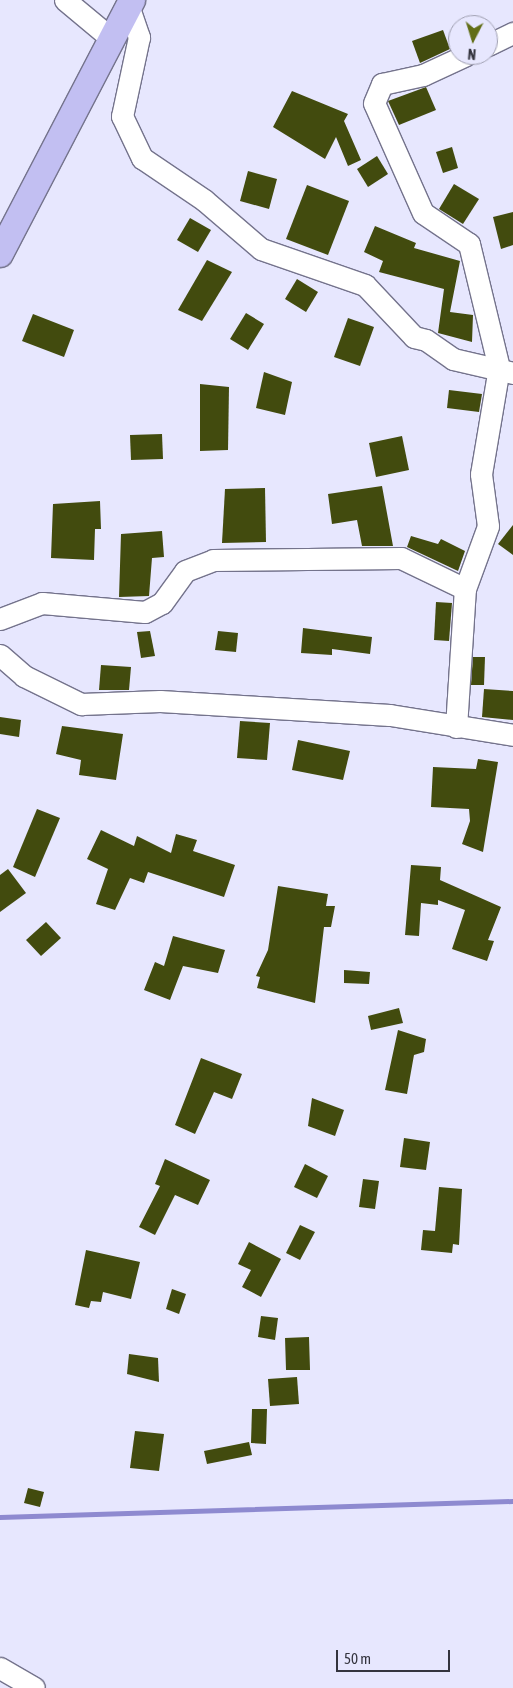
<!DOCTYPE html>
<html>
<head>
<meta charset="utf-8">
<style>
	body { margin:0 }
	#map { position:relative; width:513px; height:1688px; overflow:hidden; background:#e7e7fe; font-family:"Asap Condensed",sans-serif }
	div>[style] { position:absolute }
	.stream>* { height:4.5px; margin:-2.25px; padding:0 2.25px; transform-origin:2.25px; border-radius:2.25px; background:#8e8ad0 }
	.building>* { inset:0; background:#424b0e }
	.roads { filter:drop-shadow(1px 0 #74738c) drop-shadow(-1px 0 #74738c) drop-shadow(0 1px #74738c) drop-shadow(0 -1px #74738c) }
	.minor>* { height:21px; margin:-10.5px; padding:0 10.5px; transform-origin:10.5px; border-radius:10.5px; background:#fff }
	.major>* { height:26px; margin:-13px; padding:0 13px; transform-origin:13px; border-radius:13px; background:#c2bff2 }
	span { translate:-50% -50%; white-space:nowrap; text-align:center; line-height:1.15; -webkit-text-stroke:5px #e7e7fe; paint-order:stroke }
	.north { position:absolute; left:448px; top:15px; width:50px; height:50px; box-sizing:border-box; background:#e7e7fe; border:1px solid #9f9fb1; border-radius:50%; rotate:185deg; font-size:14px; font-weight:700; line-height:20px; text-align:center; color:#34343e }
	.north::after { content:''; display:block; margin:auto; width:18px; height:22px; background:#626e17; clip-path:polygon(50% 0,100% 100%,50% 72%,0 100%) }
	.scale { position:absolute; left:336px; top:1650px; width:114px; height:22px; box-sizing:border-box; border:2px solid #34343e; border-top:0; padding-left:6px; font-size:15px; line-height:18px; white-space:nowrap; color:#34343e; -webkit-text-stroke:4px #e7e7fe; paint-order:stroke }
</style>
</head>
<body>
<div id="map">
	<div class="stream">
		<div style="left:0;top:1517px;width:513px;rotate:-1.79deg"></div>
	</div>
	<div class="building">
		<div style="clip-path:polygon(443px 30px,450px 49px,420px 63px,412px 41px)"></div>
		<div style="clip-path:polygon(426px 87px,436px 110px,399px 125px,388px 101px)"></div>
		<div style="clip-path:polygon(292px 91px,348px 114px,344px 121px,361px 160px,348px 166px,336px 137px,325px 159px,273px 127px)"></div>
		<div style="clip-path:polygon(452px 147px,458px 168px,443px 173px,436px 152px)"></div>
		<div style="clip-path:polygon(377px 156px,388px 174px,368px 187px,357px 169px)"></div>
		<div style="clip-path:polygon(248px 171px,277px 179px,269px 209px,240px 201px)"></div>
		<div style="clip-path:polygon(454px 184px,479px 199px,463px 224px,439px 209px)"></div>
		<div style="clip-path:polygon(307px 185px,349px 201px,328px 255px,286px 239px)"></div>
		<div style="clip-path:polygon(513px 212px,513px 245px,501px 249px,493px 217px)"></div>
		<div style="clip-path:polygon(190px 218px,211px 230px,198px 252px,177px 240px)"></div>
		<div style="clip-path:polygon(375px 226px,416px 243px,414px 248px,460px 261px,450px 312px,473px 315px,472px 342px,438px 333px,444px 289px,379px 272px,383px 261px,364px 252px)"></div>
		<div style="clip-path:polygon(207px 260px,232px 272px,202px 321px,178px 310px)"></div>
		<div style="clip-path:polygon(297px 279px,318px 292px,306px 312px,285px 299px)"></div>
		<div style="clip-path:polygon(246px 313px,264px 324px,248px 350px,230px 339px)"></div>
		<div style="clip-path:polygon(33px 314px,74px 330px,64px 357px,22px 341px)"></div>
		<div style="clip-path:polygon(348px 318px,374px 327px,360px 366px,334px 357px)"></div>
		<div style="clip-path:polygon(264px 372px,292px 382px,285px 415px,256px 408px)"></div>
		<div style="clip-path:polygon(200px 384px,229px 387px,228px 450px,200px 451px)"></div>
		<div style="clip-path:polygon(449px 390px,482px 394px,479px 412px,447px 408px)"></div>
		<div style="clip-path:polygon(162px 434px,163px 459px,131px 460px,130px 435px)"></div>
		<div style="clip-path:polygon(402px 436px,409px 470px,376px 477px,369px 443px)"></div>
		<div style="clip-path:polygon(382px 486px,393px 546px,362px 546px,357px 520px,332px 524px,328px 494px)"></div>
		<div style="clip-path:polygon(265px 488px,266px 542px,222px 543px,225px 489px)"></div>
		<div style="clip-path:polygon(100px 501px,101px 529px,95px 529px,94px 560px,51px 558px,53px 504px)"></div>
		<div style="clip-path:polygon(513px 525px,513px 555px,498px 544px)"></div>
		<div style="clip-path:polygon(162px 531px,164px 557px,152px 558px,149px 596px,119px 597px,121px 534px)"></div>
		<div style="clip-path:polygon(411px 536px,438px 544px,441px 539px,465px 551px,458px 571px,407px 547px)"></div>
		<div style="clip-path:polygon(436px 602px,452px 603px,449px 641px,434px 640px)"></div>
		<div style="clip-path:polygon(303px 628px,372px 637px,370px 654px,332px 649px,332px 655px,301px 653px)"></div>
		<div style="clip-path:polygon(150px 631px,155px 656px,141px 658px,137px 632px)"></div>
		<div style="clip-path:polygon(218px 631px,238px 633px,236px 652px,215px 650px)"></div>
		<div style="clip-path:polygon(473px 657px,485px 657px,484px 685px,471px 685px)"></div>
		<div style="clip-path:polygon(101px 665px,131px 667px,129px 690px,99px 690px)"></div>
		<div style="clip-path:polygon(484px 689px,513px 691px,513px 720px,482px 717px)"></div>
		<div style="clip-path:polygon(0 717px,21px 720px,19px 737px,0 734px)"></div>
		<div style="clip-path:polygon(240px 721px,270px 723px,267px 760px,237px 758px)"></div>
		<div style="clip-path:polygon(62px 726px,123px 734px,116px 780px,79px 775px,81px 760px,56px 754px)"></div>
		<div style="clip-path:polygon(298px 740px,350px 751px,343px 780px,292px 770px)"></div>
		<div style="clip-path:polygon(478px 759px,498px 762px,483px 852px,462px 844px,470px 821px,469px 809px,431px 807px,433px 767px,476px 769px)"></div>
		<div style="clip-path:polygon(37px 809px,60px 818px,35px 877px,13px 867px)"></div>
		<div style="clip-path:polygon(101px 830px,134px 846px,137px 836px,171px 853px,176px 834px,197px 840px,193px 851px,235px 865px,224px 897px,148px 872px,144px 883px,130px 878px,115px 910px,96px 904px,108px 869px,87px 859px)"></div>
		<div style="clip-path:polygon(411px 865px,441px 867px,440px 880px,501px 907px,488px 940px,494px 941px,487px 961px,452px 949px,465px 910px,438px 900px,438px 905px,421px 903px,419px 936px,405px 935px)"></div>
		<div style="clip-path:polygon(8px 869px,26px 893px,0 912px,0 875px)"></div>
		<div style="clip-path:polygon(278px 886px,328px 894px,326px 906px,335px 906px,331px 927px,324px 927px,315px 1003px,257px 988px,260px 977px,256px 976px,268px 950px)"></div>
		<div style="clip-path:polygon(46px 922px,61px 938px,41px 956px,26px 940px)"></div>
		<div style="clip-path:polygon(173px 936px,225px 950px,218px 973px,183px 966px,170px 1000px,144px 990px,155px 962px,164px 966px)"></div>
		<div style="clip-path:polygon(344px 970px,370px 972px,369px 984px,344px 983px)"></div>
		<div style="clip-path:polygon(399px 1008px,403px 1023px,371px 1030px,368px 1016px)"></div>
		<div style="clip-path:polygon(398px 1030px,426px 1039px,424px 1052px,414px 1055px,407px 1094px,385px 1090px)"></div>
		<div style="clip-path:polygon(201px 1058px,242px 1074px,232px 1099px,214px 1092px,195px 1134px,175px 1125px)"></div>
		<div style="clip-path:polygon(312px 1098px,344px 1110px,335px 1136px,308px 1126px)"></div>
		<div style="clip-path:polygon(404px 1138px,430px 1142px,426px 1170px,400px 1167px)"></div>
		<div style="clip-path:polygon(165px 1159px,210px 1180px,198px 1205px,175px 1195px,155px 1235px,139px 1227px,160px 1186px,155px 1184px)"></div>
		<div style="clip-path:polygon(305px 1164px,328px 1176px,317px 1198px,294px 1187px)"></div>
		<div style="clip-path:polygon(363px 1179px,379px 1181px,375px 1209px,359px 1207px)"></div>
		<div style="clip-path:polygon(439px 1187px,462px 1189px,459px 1245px,453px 1244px,452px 1253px,421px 1250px,423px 1230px,435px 1231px)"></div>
		<div style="clip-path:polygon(300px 1225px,315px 1232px,300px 1260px,286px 1253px)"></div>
		<div style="clip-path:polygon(249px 1242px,281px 1259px,261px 1297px,242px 1287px,251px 1270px,238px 1264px)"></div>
		<div style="clip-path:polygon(86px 1250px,140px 1262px,131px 1299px,103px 1292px,101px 1302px,91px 1301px,89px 1308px,75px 1305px)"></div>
		<div style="clip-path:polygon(172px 1289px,186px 1294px,179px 1314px,166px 1309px)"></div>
		<div style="clip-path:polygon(261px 1316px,278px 1318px,275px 1340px,258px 1337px)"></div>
		<div style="clip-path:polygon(309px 1337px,310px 1370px,286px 1370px,285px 1338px)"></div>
		<div style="clip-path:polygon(129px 1354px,158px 1358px,159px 1382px,127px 1374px)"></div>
		<div style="clip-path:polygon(297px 1377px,299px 1404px,270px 1406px,268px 1379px)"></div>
		<div style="clip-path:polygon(252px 1409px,267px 1409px,266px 1444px,251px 1443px)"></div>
		<div style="clip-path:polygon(135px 1431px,164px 1434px,159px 1471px,130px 1468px)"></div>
		<div style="clip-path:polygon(249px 1442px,252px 1455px,207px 1464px,204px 1451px)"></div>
		<div style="clip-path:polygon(28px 1488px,44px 1492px,40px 1507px,24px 1503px)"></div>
	</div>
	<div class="roads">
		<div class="minor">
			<div style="left:65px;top:0;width:62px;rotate:39.8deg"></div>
			<div style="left:129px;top:8px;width:31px;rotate:71deg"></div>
			<div style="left:139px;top:37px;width:81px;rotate:102.1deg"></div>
			<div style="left:122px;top:116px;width:47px;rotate:64.5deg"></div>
			<div style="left:142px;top:158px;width:75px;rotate:34.1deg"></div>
			<div style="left:204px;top:200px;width:75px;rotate:40.7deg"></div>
			<div style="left:261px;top:249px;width:110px;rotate:19.1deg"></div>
			<div style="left:365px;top:285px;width:71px;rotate:46.7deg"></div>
			<div style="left:414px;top:337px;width:12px;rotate:14deg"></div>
			<div style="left:426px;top:340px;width:33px;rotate:35deg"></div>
			<div style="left:453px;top:359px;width:62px;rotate:13.1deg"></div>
			<div style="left:488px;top:45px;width:28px;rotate:-26deg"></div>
			<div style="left:0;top:619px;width:45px;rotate:-20.9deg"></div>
			<div style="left:42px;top:603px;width:103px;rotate:5deg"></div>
			<div style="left:145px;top:612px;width:19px;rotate:-28deg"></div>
			<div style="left:162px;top:603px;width:39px;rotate:-54deg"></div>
			<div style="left:185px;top:571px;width:30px;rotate:-21deg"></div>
			<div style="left:213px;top:560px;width:188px;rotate:-0.6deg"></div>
			<div style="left:401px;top:558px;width:71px;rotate:25.8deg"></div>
			<div style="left:0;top:655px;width:32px;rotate:41deg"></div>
			<div style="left:24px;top:676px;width:64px;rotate:26.2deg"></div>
			<div style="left:81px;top:704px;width:79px;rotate:-2.2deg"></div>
			<div style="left:160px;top:701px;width:230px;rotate:3.5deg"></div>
			<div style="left:390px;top:715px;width:125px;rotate:9.2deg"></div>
			<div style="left:456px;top:727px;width:138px;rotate:-86.3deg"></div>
			<div style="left:465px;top:589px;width:67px;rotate:-69.9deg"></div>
			<div style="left:488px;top:526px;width:52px;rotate:-97.7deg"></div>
			<div style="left:481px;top:474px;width:108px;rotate:-80.4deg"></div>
			<div style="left:499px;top:368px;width:128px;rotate:-103.6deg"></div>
			<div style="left:469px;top:244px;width:55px;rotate:-146deg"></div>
			<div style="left:423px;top:213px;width:120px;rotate:-114deg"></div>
			<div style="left:374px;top:103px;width:21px;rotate:-67deg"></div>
			<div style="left:382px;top:84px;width:42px;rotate:-12.4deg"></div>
			<div style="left:423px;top:75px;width:47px;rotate:-24.9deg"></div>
			<div style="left:0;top:1668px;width:39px;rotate:30deg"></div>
		</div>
		<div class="major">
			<div style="left:0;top:254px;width:286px;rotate:-62.5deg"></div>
		</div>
	</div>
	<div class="north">N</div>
	<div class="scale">50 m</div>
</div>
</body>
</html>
